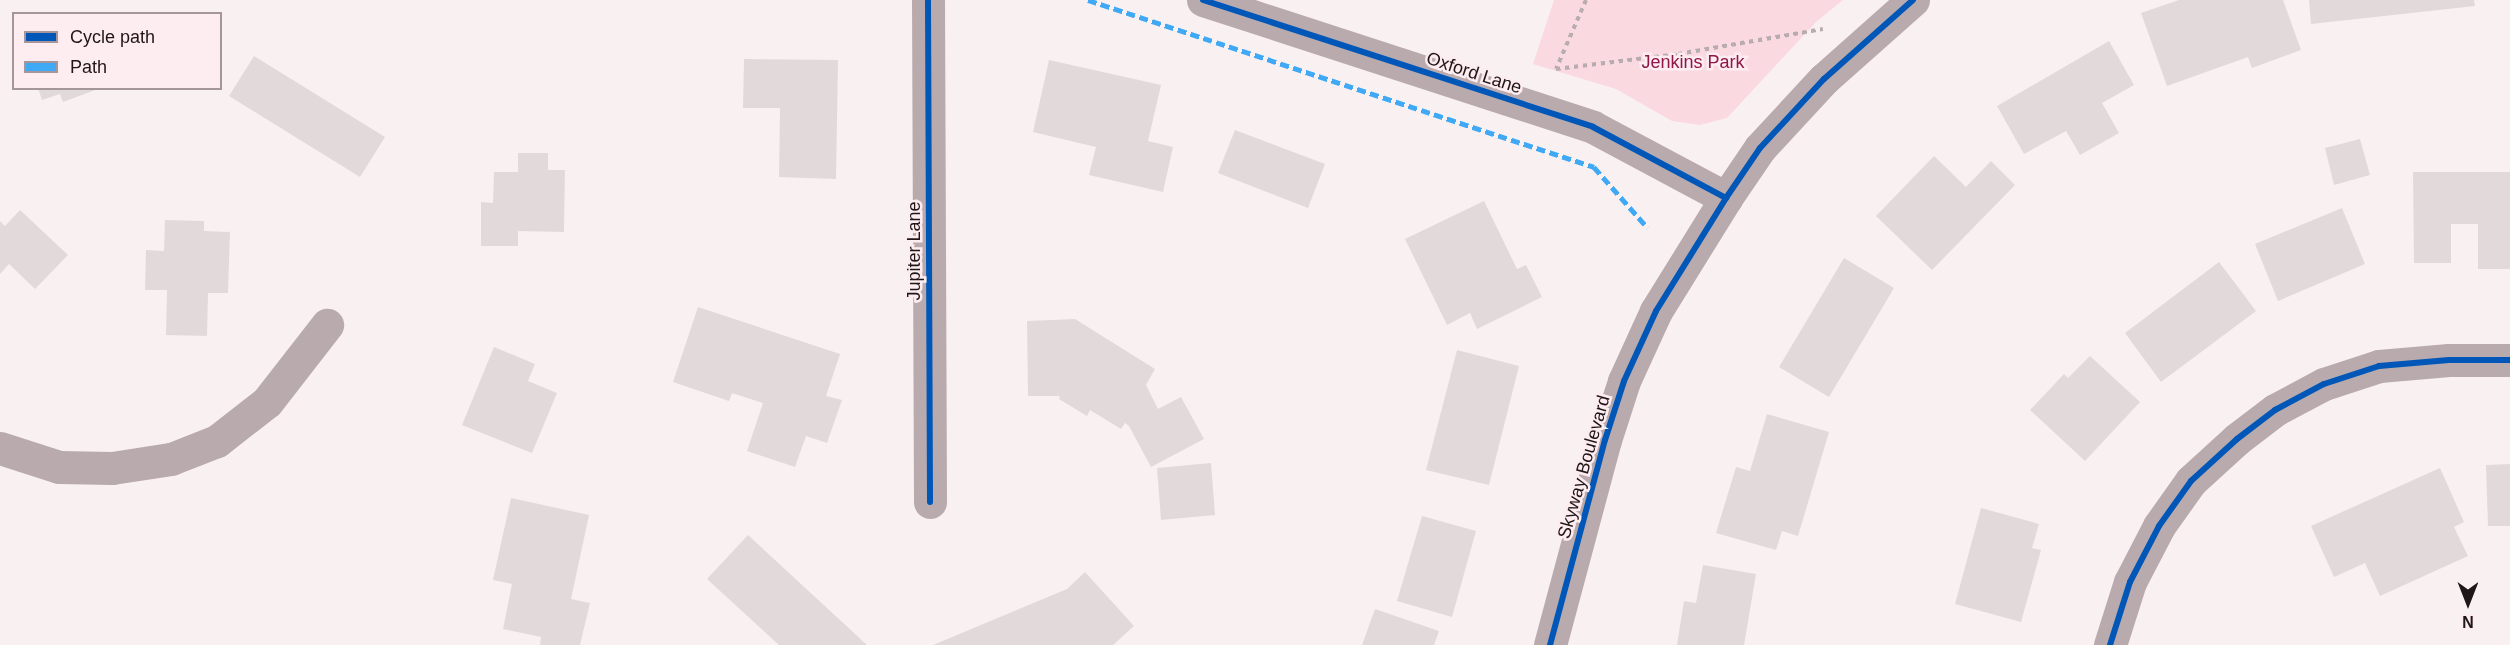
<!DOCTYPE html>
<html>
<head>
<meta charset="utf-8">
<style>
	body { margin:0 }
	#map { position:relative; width:2510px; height:645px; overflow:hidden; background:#f9f0f2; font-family:Helvetica,sans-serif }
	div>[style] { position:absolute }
	.green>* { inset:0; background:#fbd9e0 }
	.building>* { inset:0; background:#e2d9db }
	.path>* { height:4px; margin-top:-2px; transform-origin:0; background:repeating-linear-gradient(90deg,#b7acae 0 4.5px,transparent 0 9px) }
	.minor>* { height:33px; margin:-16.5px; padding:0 16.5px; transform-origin:16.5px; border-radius:16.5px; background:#b9aaae }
	.tertiary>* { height:33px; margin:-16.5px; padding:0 16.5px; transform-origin:16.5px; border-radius:16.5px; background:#b9aaae }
	.quiet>* { height:4.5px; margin-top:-2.25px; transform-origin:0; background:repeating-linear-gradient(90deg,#3fa9f5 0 9px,transparent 0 13.5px) }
	.cycleway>* { height:6px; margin:-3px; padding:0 3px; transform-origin:3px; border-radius:3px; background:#0057b8 }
	span { translate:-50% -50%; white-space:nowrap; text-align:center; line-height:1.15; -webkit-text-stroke:5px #fdecf0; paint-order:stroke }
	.park-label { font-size:18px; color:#911648 }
	.street-label { font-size:18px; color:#1f1618 }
	.legend { position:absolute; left:12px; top:12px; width:210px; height:78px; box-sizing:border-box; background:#fdecf0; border:2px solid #a4969a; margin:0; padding:8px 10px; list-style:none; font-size:18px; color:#1f1618 }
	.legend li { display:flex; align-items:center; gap:12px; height:30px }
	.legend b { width:30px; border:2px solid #a4969a }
	.north { position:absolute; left:2438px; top:573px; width:60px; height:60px; -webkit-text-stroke:4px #fdecf0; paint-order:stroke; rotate:180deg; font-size:16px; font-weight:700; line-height:24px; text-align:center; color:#1f1618 }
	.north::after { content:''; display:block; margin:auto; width:21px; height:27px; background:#1f1618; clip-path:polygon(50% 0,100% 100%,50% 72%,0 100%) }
</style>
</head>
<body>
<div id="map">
	<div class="green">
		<div style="clip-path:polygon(1554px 0,1843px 0,1816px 22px,1727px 118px,1700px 125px,1672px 121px,1616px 89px,1533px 64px)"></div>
	</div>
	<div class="building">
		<div style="clip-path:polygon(2179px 0,2283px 0,2301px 50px,2252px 68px,2248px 57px,2167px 86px,2141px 13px)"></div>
		<div style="clip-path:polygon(2309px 0,2474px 0,2475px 6px,2311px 24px)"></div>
		<div style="clip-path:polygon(2109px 41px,2134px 85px,2102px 103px,2119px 133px,2080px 155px,2066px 131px,2024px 154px,1997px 106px)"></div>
		<div style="clip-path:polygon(254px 56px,385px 137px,360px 177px,229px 96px)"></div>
		<div style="clip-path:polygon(744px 59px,838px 60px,836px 179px,779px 177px,780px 108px,743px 108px)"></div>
		<div style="clip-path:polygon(1049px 60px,1161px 85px,1148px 141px,1173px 147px,1163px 192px,1089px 175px,1096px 147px,1033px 132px)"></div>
		<div style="clip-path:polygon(38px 88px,98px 88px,98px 89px,63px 102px,60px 94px,42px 100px)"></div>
		<div style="clip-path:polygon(1235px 130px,1325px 164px,1308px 208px,1218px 173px)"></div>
		<div style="clip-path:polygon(2360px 139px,2370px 175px,2334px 185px,2325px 148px)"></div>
		<div style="clip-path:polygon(518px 153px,548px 153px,548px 170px,565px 170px,564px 232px,518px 231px,518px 246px,481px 246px,481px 202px,493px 203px,494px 172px,518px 172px)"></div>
		<div style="clip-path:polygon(1934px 156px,1966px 187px,1991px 161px,2015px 185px,1932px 270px,1876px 216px)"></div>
		<div style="clip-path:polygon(2413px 172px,2510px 172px,2510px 269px,2478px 269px,2478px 224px,2451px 224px,2451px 263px,2414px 263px)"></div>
		<div style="clip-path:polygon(1484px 201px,1517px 269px,1526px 265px,1542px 297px,1477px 329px,1470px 313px,1447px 325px,1405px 239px)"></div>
		<div style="clip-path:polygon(2342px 208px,2365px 264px,2278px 301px,2255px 244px)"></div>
		<div style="clip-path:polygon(20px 210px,68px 255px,35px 289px,9px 264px,0 274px,0 221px,5px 226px)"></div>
		<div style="clip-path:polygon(165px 220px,204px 221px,204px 231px,230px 232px,228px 293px,208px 293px,207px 336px,166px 335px,167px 290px,145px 290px,146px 250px,164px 251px)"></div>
		<div style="clip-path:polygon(1844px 258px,1894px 288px,1829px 397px,1779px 367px)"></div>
		<div style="clip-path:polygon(2219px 262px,2256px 311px,2161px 382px,2125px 333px)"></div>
		<div style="clip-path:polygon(698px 307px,840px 354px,826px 396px,842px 400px,827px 443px,806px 436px,795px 467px,747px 451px,763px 403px,732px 393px,729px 401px,673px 382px)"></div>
		<div style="clip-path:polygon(1075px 319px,1155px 369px,1146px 385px,1158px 409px,1181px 397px,1204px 439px,1151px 467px,1129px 426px,1125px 423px,1121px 429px,1090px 410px,1087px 416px,1059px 399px,1060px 396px,1028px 396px,1027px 321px)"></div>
		<div style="clip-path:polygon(494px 347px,535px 364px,528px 381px,557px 393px,532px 453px,462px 425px)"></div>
		<div style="clip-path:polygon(1457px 350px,1519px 366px,1489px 485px,1426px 470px)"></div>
		<div style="clip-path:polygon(2090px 356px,2140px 402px,2085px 461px,2030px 410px,2064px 374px,2068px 378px)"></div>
		<div style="clip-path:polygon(1767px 414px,1829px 432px,1798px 536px,1782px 531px,1776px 550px,1716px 533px,1736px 467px,1750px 471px)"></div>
		<div style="clip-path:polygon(1211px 463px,1215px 515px,1161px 520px,1157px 468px)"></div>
		<div style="clip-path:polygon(2510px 464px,2510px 526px,2488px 526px,2486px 465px)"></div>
		<div style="clip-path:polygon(2440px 468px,2464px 522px,2454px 527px,2468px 556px,2380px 596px,2365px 563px,2334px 577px,2311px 526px)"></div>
		<div style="clip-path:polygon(511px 498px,589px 515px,571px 599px,590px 603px,580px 645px,540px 645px,541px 637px,503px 629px,512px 584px,493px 580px)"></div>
		<div style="clip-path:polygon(1981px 508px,2039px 524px,2032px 548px,2041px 550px,2021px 622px,1955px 604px)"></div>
		<div style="clip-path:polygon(1422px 516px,1476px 531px,1452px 617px,1397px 601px)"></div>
		<div style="clip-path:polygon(748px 535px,867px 645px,779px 645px,707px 579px)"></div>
		<div style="clip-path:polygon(1703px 565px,1756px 574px,1744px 645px,1677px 645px,1684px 601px,1696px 603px)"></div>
		<div style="clip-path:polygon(1085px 572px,1134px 626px,1113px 645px,933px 645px,1067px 589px)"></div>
		<div style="clip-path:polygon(1375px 609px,1439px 631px,1434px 645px,1362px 645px)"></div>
	</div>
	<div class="path">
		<div style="left:1586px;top:0;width:75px;rotate:113.5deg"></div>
		<div style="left:1556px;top:69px;width:123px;rotate:-7deg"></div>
		<div style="left:1678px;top:54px;width:147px;rotate:-9.8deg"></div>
	</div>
	<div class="minor">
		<div style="left:928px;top:0;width:502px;rotate:89.77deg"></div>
		<div style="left:1203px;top:0;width:410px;rotate:18deg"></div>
		<div style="left:1593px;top:127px;width:151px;rotate:28.1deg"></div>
		<div style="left:0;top:448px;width:62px;rotate:17.9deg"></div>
		<div style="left:59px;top:467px;width:53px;rotate:1.1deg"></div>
		<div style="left:112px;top:468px;width:60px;rotate:-8.7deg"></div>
		<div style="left:171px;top:459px;width:49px;rotate:-21.4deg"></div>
		<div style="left:217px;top:441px;width:63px;rotate:-38deg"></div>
		<div style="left:267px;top:402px;width:98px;rotate:-52.1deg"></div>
		<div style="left:2110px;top:645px;width:66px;rotate:-72.4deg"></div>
		<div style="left:2130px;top:582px;width:63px;rotate:-62.6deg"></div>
		<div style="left:2159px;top:526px;width:55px;rotate:-54.6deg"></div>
		<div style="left:2191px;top:481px;width:62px;rotate:-42.4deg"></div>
		<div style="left:2237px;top:439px;width:48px;rotate:-37.3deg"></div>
		<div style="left:2275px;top:410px;width:55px;rotate:-28deg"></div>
		<div style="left:2324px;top:384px;width:58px;rotate:-18.1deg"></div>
		<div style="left:2379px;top:366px;width:70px;rotate:-4.9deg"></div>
		<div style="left:2449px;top:360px;width:61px"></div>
	</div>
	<div class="tertiary">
		<div style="left:1550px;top:645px;width:212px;rotate:-75deg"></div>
		<div style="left:1605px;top:440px;width:62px;rotate:-72.1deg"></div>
		<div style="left:1624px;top:381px;width:77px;rotate:-65.4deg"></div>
		<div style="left:1656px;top:311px;width:133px;rotate:-58.2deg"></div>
		<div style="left:1726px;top:198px;width:60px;rotate:-55.8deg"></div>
		<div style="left:1760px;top:148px;width:94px;rotate:-47.2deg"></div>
		<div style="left:1824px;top:79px;width:119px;rotate:-41.6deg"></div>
	</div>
	<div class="quiet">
		<div style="left:1088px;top:0;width:533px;rotate:18.26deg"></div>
		<div style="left:1594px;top:167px;width:81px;rotate:48.5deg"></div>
	</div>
	<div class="cycleway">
		<div style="left:928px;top:0;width:502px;rotate:89.77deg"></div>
		<div style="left:1203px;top:0;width:410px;rotate:18deg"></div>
		<div style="left:1593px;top:127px;width:151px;rotate:28.1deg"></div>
		<div style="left:1550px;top:645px;width:212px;rotate:-75deg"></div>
		<div style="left:1605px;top:440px;width:62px;rotate:-72.1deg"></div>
		<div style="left:1624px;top:381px;width:77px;rotate:-65.4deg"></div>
		<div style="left:1656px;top:311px;width:133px;rotate:-58.2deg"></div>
		<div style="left:1726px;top:198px;width:60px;rotate:-55.8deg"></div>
		<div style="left:1760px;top:148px;width:94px;rotate:-47.2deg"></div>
		<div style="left:1824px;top:79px;width:119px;rotate:-41.6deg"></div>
		<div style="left:2110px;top:645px;width:66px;rotate:-72.4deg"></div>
		<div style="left:2130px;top:582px;width:63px;rotate:-62.6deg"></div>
		<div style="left:2159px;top:526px;width:55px;rotate:-54.6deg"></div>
		<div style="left:2191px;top:481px;width:62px;rotate:-42.4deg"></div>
		<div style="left:2237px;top:439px;width:48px;rotate:-37.3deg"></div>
		<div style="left:2275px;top:410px;width:55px;rotate:-28deg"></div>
		<div style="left:2324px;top:384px;width:58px;rotate:-18.1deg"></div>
		<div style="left:2379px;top:366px;width:70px;rotate:-4.9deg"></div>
		<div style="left:2449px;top:360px;width:61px"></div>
	</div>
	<div class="park-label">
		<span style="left:1693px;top:62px">Jenkins Park</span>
	</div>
	<div class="street-label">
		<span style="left:1474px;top:73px;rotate:18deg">Oxford Lane</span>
		<span style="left:914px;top:251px;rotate:-90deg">Jupiter Lane</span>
		<span style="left:1584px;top:467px;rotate:-74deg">Skyway Boulevard</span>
	</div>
	<ul class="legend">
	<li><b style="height:8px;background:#0057b8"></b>Cycle path</li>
	<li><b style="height:8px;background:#3fa9f5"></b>Path</li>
	</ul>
	<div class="north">N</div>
</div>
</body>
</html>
